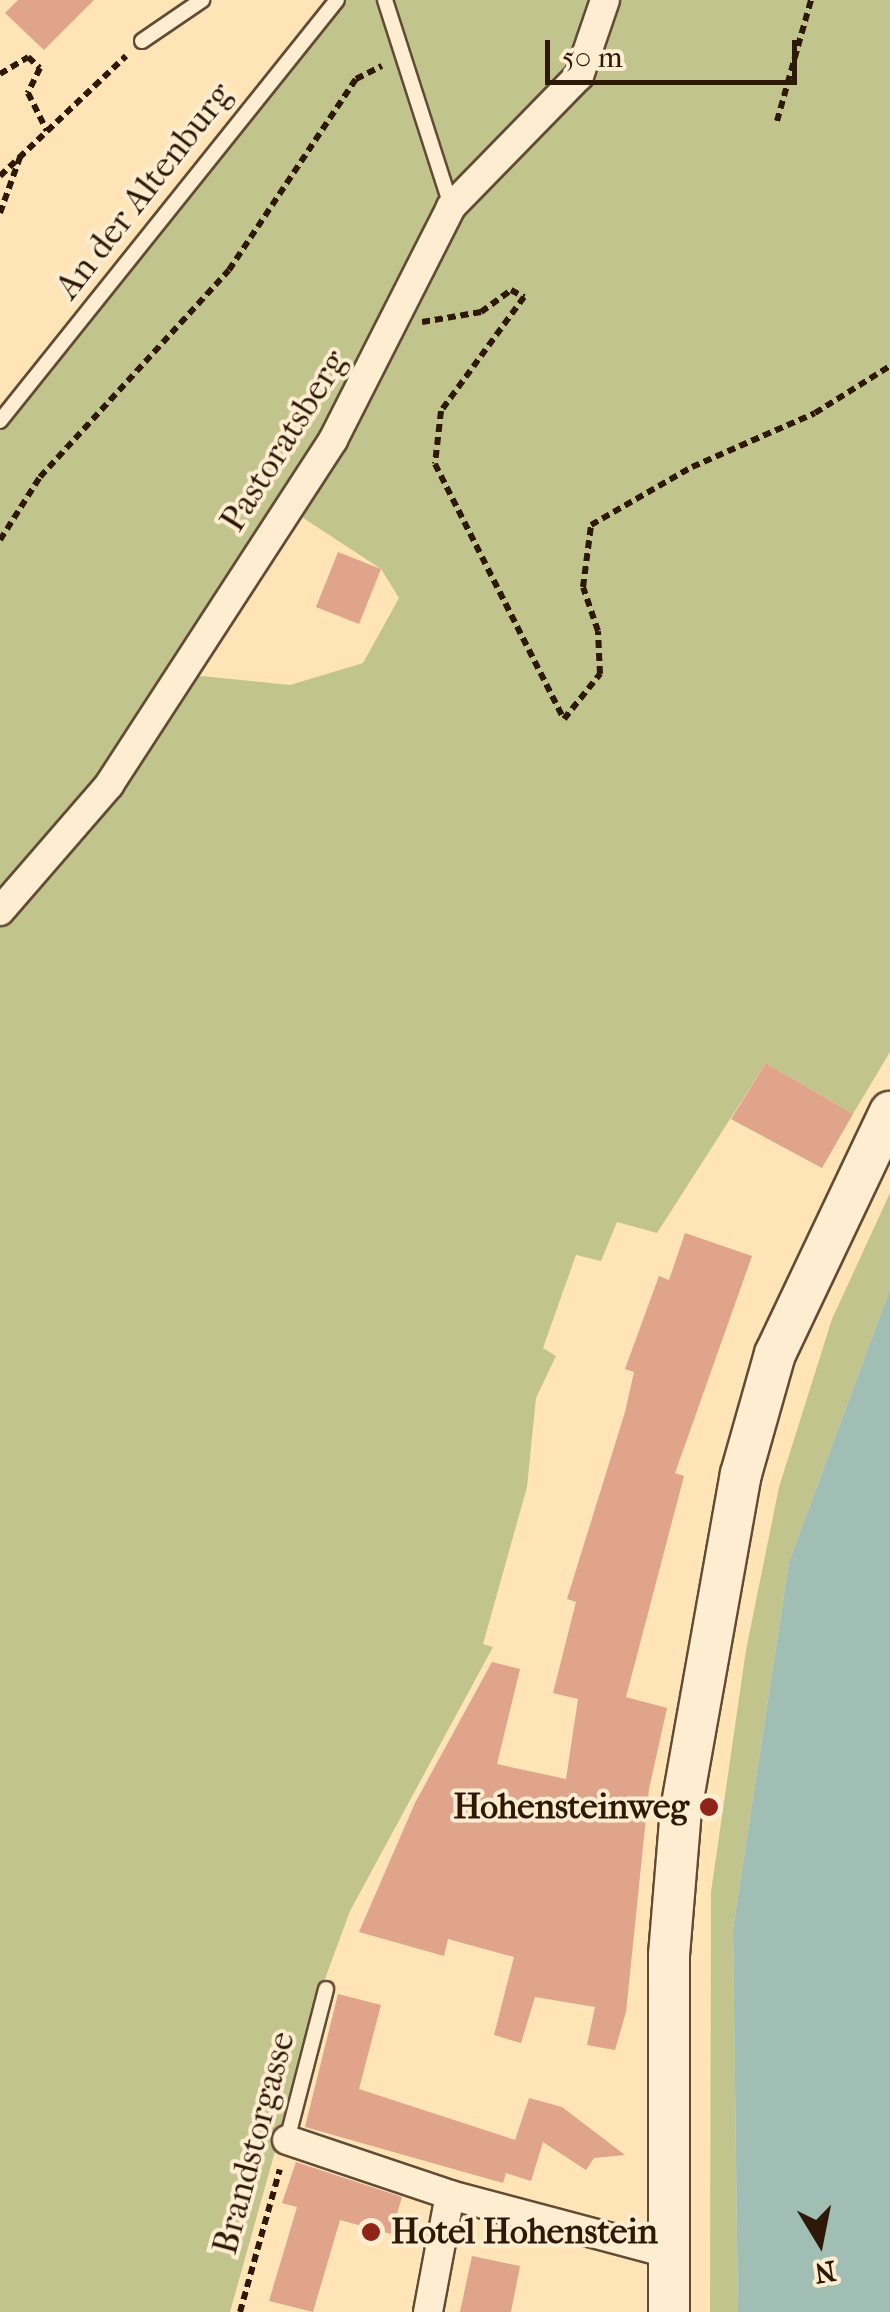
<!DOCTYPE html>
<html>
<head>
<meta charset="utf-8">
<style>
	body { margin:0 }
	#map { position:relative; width:890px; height:2312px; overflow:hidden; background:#fee4b7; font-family:"IM FELL French Canon",serif }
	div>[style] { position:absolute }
	.green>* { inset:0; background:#c2c48d }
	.water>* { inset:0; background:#a0beb4 }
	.building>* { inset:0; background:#e0a48a }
	.path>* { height:6px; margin-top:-3px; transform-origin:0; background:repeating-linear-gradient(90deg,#2e1808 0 8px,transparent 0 13px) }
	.roads { filter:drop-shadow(2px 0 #624b34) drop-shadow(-2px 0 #624b34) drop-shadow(0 2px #624b34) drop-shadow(0 -2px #624b34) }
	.lane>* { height:14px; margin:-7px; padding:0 7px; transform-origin:7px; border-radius:7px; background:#feedd0 }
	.street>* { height:28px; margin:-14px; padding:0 14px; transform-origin:14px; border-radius:14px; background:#feedd0 }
	.secondary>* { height:40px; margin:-20px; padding:0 20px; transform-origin:20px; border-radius:20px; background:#feedd0 }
	.dots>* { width:28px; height:28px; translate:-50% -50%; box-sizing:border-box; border:5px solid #feedd0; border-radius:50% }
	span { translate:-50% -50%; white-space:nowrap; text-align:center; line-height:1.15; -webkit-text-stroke:8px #feedd0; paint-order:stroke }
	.street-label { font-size:35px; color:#2e1808 }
	.poi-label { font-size:35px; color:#2e1808; font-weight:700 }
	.right { translate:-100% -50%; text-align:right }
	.left { translate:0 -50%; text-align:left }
	.north { position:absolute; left:770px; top:2192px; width:100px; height:100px; -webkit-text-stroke:8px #feedd0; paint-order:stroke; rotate:170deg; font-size:28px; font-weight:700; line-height:40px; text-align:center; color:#2e1808 }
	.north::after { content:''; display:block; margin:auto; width:35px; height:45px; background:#2e1808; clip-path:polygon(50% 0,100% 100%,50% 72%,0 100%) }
	.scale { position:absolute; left:545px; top:40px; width:252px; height:45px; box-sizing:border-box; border:5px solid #2e1808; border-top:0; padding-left:12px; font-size:30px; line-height:35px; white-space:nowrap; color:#2e1808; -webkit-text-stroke:8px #feedd0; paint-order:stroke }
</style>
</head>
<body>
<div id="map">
	<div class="green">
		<div style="clip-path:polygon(evenodd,336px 0,890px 0,890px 1052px,853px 1114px,766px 1063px,657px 1233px,617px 1222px,601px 1261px,576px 1255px,543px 1348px,556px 1356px,536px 1398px,527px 1487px,483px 1644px,493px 1647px,350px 1911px,318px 1998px,230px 2312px,0 2312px,0 431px,336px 0,279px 502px,381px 569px,399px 598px,363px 663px,290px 685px,171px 673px,279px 502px)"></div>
		<div style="clip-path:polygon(890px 1193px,890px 1289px,789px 1562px,733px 1929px,738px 2312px,710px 2312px,711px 1892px,746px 1650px,779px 1487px,832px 1319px)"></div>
	</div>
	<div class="water">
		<div style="clip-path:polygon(890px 1289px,890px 2312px,738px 2312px,733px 1929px,789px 1562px)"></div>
	</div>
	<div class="building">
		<div style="clip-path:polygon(18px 0,94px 0,44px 50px,5px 13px)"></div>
		<div style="clip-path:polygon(338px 552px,381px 569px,359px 624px,316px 607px)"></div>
		<div style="clip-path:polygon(766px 1063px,853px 1114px,822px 1168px,731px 1119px)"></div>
		<div style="clip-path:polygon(685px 1233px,752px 1256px,675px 1473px,684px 1476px,626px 1697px,667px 1708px,649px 1789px,626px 2012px,615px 2050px,587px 2045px,595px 2007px,535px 1997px,521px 2043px,494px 2035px,514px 1957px,448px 1939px,444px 1956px,359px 1932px,415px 1803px,492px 1662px,520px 1669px,497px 1764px,566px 1779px,578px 1699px,553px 1693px,576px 1602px,567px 1599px,625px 1412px,634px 1372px,625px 1369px,659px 1276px,669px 1280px)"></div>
		<div style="clip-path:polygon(338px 1994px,381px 2005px,359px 2089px,515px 2140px,529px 2098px,562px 2107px,625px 2155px,594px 2158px,586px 2170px,543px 2142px,531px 2181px,506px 2173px,503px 2183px,305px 2127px)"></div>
		<div style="clip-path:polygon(296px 2162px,402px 2197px,391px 2234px,340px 2220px,313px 2312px,269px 2301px,297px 2207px,282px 2203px)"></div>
		<div style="clip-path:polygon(472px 2256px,520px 2266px,511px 2312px,460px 2312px)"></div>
	</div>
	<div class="path">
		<div style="left:0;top:74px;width:33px;rotate:-31deg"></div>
		<div style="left:28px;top:57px;width:16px;rotate:43deg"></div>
		<div style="left:40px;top:68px;width:28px;rotate:116deg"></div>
		<div style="left:28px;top:93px;width:42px;rotate:63.4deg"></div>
		<div style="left:777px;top:121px;width:126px;rotate:-74.3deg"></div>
		<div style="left:0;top:176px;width:174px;rotate:-43.6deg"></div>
		<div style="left:0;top:213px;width:59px;rotate:-70.3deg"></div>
		<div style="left:422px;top:322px;width:60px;rotate:-9.6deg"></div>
		<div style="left:481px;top:312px;width:37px;rotate:-36deg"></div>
		<div style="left:511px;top:290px;width:15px;rotate:28deg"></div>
		<div style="left:524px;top:297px;width:141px;rotate:126.1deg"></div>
		<div style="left:441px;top:411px;width:53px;rotate:96.5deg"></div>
		<div style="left:435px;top:464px;width:286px;rotate:63.2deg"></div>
		<div style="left:564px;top:719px;width:58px;rotate:-51.3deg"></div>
		<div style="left:600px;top:674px;width:43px;rotate:-92.7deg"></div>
		<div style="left:598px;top:631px;width:46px;rotate:-108.8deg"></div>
		<div style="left:583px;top:587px;width:63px;rotate:-82.6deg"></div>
		<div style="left:591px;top:525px;width:116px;rotate:-29.9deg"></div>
		<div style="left:692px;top:467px;width:134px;rotate:-23.7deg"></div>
		<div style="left:815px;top:413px;width:89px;rotate:-32.1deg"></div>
		<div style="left:0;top:540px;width:75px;rotate:-57.6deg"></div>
		<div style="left:40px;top:477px;width:280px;rotate:-47.6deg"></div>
		<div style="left:229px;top:270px;width:229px;rotate:-56.4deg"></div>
		<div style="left:356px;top:79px;width:29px;rotate:-27deg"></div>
		<div style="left:240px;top:2312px;width:148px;rotate:-74.4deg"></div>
	</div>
	<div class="roads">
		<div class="lane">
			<div style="left:385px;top:0;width:216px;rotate:72.2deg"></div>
			<div style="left:142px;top:41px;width:73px;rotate:-34.3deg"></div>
			<div style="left:0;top:421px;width:539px;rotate:-51.32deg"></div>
			<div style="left:287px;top:2140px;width:156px;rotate:-75.5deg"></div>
		</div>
		<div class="street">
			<div style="left:0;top:911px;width:167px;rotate:-49.1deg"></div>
			<div style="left:109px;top:785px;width:411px;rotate:-57deg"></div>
			<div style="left:333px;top:440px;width:261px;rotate:-63.1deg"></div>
			<div style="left:451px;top:207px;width:183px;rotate:-45.7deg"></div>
			<div style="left:579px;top:76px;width:80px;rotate:-71.1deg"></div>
			<div style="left:287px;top:2140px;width:172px;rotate:18.6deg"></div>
			<div style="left:450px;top:2195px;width:226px;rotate:14.9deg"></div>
			<div style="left:428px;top:2312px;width:119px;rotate:-79.4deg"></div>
		</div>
		<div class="secondary">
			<div style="left:669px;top:2312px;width:357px;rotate:-90deg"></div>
			<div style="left:669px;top:1955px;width:145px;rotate:-85.3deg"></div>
			<div style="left:681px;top:1810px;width:341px;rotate:-79.9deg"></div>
			<div style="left:741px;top:1474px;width:125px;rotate:-74.2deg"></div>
			<div style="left:775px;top:1354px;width:268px;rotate:-64.6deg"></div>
		</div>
	</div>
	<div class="dots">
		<div style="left:709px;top:1807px;background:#8f2418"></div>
		<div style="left:371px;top:2232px;background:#8f2418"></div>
	</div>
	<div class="street-label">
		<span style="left:144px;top:191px;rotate:-52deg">An der Altenburg</span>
		<span style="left:284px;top:441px;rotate:-58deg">Pastoratsberg</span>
		<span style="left:254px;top:2143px;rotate:-75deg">Brandstorgasse</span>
	</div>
	<div class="poi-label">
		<span class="right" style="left:689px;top:1807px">Hohensteinweg</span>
		<span class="left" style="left:391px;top:2232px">Hotel Hohenstein</span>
	</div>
	<div class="north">N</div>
	<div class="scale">50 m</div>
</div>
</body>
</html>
